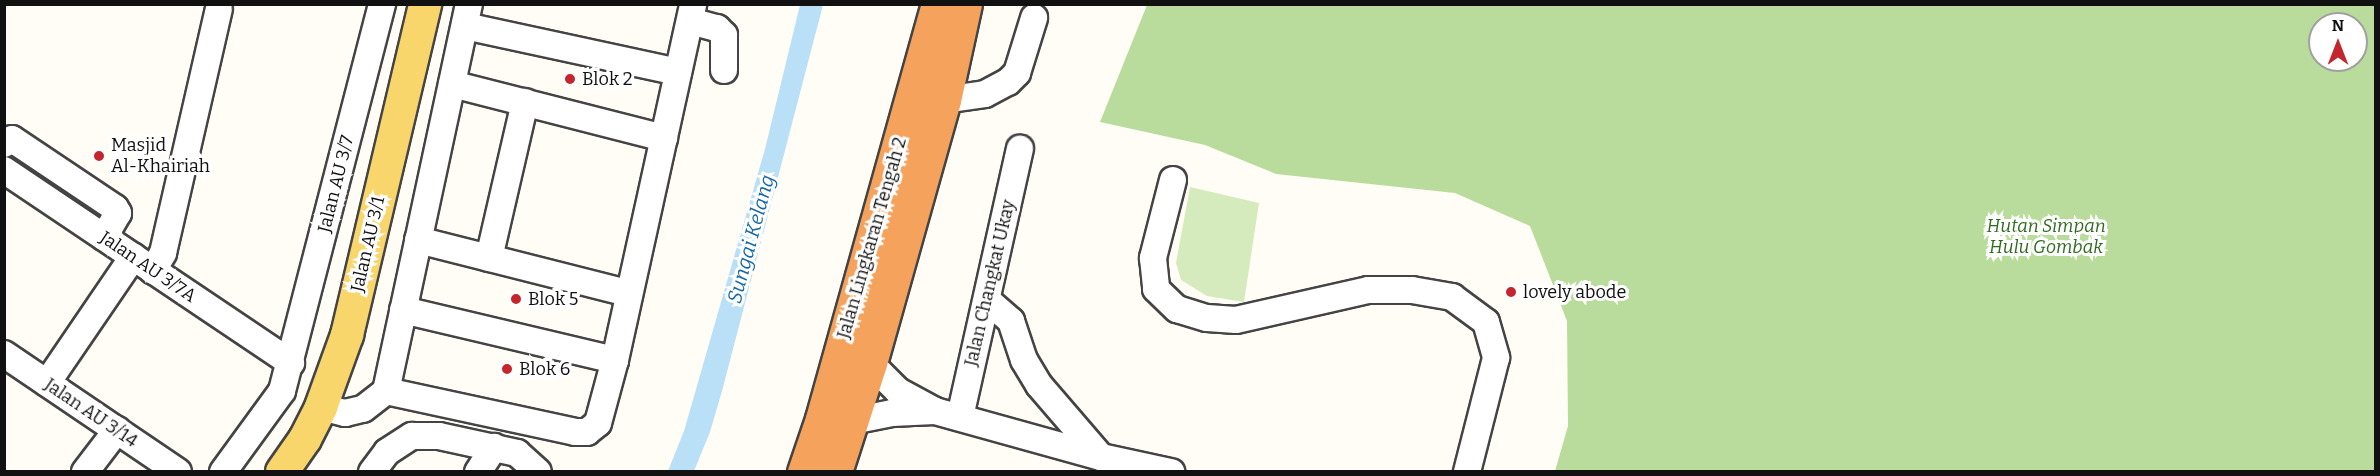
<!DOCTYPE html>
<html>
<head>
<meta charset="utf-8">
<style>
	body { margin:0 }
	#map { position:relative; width:2380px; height:476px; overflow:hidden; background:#fffdf5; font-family:Bitter,serif }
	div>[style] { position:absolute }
	.green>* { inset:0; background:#d5ebbd }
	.forest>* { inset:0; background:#b9dc9c }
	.water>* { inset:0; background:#b9e0f7 }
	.roads { filter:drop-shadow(2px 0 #444) drop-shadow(-2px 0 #444) drop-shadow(0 2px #444) drop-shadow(0 -2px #444) }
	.minor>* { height:26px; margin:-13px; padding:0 13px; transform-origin:13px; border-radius:13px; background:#fff }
	.major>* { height:32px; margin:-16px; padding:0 16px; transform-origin:16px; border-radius:16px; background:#f9d66b }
	.highway>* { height:33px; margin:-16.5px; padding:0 16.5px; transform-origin:16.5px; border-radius:16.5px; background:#f5a25d }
	.dots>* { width:16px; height:16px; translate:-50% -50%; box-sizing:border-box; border:3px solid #fff; border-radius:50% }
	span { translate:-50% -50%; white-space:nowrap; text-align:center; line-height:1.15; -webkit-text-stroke:6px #fff; paint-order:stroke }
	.poi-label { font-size:18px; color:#111 }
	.left { translate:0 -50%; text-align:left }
	.street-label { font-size:18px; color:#111 }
	.park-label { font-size:18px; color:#2f6b1f; font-style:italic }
	.water-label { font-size:20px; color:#1768a6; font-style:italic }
	.frame { position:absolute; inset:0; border:6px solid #111; pointer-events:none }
	.north { position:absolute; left:2308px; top:12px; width:60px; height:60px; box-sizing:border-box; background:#fff; border:2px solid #a0a0a0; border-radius:50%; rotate:0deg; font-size:16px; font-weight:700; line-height:24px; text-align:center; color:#111 }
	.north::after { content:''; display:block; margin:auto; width:21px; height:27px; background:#c4262e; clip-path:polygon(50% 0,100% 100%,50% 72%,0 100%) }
</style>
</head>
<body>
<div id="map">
	<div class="green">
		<div style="clip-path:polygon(1190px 187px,1259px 203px,1244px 302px,1207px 296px,1181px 280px,1176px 263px)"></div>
	</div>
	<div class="forest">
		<div style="clip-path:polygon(evenodd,1147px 5px,2375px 5px,2375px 471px,1555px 471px,1568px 426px,1567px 321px,1530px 226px,1455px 193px,1276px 174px,1205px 145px,1100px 122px,1147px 5px,2320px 24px,2356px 24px,2356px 60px,2320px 60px,2320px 24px)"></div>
	</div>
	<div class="water">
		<div style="clip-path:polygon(800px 5px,823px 5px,722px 391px,710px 432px,694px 471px,668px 471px,684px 431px,765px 149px)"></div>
	</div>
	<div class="roads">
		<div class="minor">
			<div style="left:690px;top:21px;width:28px;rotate:15deg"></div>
			<div style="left:717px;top:28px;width:10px;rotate:45deg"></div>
			<div style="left:724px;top:35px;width:35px;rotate:90deg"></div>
			<div style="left:465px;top:26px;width:218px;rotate:12.2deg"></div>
			<div style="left:452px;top:84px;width:219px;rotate:14.3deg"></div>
			<div style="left:944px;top:100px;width:41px;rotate:-8.3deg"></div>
			<div style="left:985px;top:94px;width:26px;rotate:-28deg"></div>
			<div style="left:1008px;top:82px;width:13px;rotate:-45deg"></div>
			<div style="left:1017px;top:73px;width:58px;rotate:-72.8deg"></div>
			<div style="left:4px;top:144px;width:9px;rotate:-32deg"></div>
			<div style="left:12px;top:139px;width:124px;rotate:33.8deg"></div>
			<div style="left:115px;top:208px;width:6px;rotate:59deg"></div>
			<div style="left:118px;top:213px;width:28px;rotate:120deg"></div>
			<div style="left:4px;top:170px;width:346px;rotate:33.9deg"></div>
			<div style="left:1173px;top:180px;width:81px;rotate:104.4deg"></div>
			<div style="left:1153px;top:258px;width:31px;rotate:84deg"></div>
			<div style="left:1156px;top:289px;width:29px;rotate:44deg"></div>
			<div style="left:1177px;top:309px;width:31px;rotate:17deg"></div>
			<div style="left:1207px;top:318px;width:29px;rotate:4deg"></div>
			<div style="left:1236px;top:320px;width:135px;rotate:-12.8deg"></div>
			<div style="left:1368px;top:290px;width:44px"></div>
			<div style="left:1412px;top:290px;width:41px;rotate:9.9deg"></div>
			<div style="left:1452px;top:297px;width:42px;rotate:36.3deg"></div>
			<div style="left:1486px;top:322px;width:37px;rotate:74deg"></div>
			<div style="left:1496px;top:358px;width:118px;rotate:104.3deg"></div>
			<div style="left:418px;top:240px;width:217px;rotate:14.2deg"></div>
			<div style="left:489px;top:258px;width:160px;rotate:-77deg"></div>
			<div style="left:153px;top:271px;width:21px;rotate:-61deg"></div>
			<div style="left:163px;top:253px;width:250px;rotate:-77.1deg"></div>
			<div style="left:987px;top:300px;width:32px;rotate:41deg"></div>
			<div style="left:1011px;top:321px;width:41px;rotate:71.6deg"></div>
			<div style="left:1024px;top:360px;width:29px;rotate:59deg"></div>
			<div style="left:1039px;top:385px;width:95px;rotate:49.3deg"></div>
			<div style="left:403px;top:310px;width:218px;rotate:13.3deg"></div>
			<div style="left:4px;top:354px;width:210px;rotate:34.1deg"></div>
			<div style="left:870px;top:363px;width:40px;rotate:45deg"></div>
			<div style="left:898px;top:391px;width:42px;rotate:28.4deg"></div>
			<div style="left:935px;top:411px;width:172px;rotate:15.5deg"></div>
			<div style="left:1101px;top:457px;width:72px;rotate:12.1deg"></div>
			<div style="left:47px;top:383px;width:153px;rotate:-55.7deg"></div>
			<div style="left:386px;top:391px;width:396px;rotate:-77.9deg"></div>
			<div style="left:321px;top:407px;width:25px;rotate:14deg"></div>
			<div style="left:345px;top:413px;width:18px;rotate:-13deg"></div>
			<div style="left:363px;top:409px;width:29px;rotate:-38deg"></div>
			<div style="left:386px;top:391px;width:193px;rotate:12.2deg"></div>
			<div style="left:575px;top:432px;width:12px"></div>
			<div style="left:587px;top:432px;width:14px;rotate:-39deg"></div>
			<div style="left:598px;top:423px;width:65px;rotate:-74.9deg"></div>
			<div style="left:615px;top:360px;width:364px;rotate:-77.6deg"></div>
			<div style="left:960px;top:417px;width:275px;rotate:-77.4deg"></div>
			<div style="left:852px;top:421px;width:41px;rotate:-11.3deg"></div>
			<div style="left:892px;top:413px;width:43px;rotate:-2.7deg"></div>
			<div style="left:85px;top:472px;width:53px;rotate:-52.7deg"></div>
			<div style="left:223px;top:472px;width:100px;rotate:-53.9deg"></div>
			<div style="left:282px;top:391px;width:400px;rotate:-75.5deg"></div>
			<div style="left:372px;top:472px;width:25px;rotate:-53deg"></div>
			<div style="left:387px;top:452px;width:30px;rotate:-33deg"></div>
			<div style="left:412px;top:436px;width:27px"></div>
			<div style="left:439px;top:436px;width:80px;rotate:12.3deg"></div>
			<div style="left:517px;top:453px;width:28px;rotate:42deg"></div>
			<div style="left:478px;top:472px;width:30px;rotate:-57deg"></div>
		</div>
		<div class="major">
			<div style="left:282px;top:472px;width:40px;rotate:-55.1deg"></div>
			<div style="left:305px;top:439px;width:36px;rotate:-63deg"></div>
			<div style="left:321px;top:407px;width:77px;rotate:-70.1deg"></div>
			<div style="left:347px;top:335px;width:340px;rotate:-76.7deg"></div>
		</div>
		<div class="highway">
			<div style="left:804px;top:472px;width:56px;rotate:-71.2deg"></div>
			<div style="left:822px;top:419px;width:431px;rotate:-74.4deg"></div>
			<div style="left:835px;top:472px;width:114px;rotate:-72.2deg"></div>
			<div style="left:870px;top:363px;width:273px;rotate:-74.3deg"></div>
			<div style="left:944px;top:100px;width:98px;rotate:-77.7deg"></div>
		</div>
	</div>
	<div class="dots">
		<div style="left:570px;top:79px;background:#c4262e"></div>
		<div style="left:99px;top:156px;background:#c4262e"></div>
		<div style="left:1511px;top:292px;background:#c4262e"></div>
		<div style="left:516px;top:299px;background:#c4262e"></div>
		<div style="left:507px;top:369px;background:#c4262e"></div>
	</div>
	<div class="poi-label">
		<span class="left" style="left:582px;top:79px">Blok 2</span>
		<span class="left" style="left:111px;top:156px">Masjid<br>Al-Khairiah</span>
		<span class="left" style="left:1523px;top:292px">lovely abode</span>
		<span class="left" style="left:528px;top:299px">Blok 5</span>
		<span class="left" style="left:519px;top:369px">Blok 6</span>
	</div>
	<div class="street-label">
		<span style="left:336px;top:184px;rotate:-76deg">Jalan AU 3/7</span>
		<span style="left:872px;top:238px;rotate:-74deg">Jalan Lingkaran Tengah 2</span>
		<span style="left:368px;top:244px;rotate:-77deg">Jalan AU 3/1</span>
		<span style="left:148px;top:267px;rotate:34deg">Jalan AU 3/7A</span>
		<span style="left:990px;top:283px;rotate:-77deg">Jalan Changkat Ukay</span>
		<span style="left:91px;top:413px;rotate:34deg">Jalan AU 3/14</span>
	</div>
	<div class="park-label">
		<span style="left:2046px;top:237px">Hutan Simpan<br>Hulu Gombak</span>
	</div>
	<div class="water-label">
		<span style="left:751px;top:239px;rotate:-75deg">Sungai Kelang</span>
	</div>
	<div class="frame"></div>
	<div class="north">N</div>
</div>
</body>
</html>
